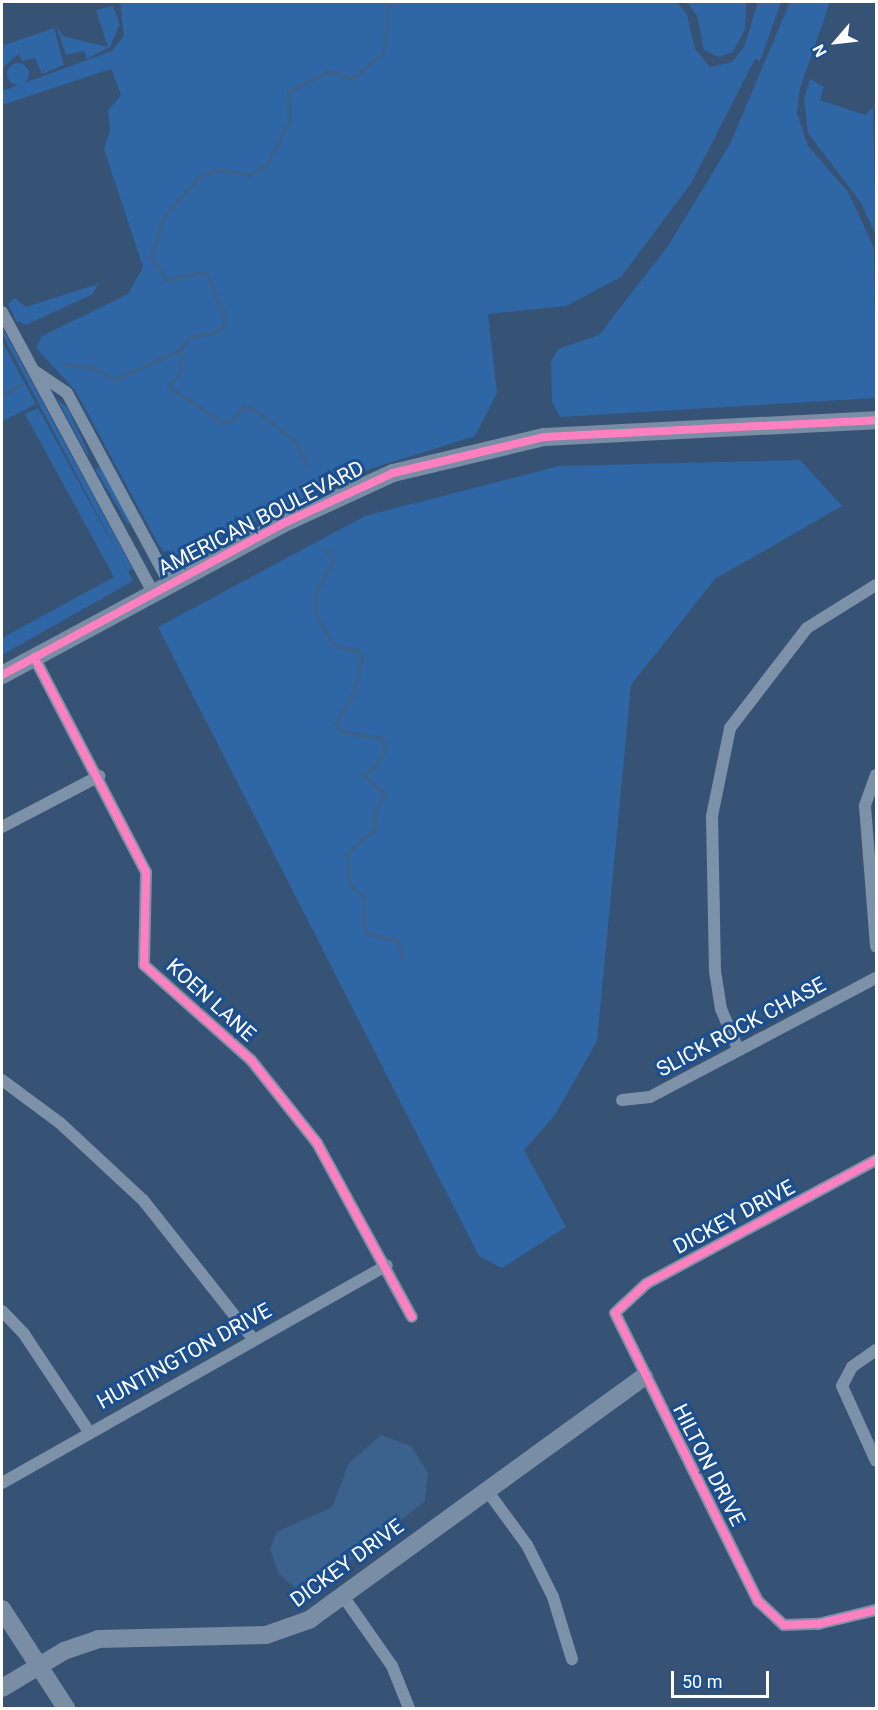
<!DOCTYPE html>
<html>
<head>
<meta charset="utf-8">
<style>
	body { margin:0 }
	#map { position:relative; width:878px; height:1710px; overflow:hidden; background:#365274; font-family:Roboto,sans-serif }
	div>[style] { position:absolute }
	.green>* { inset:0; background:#2f66a5 }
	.round { border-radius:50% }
	.water>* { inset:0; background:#3b618d }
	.stream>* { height:4px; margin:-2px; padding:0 2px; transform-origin:2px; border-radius:2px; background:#3b618d }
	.street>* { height:12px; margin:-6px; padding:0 6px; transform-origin:6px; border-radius:6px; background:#7d92a8 }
	.secondary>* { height:18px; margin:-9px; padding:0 9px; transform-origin:9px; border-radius:9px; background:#798da4 }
	.cycleway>* { height:8px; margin:-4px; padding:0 4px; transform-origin:4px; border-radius:4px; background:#ff80c0 }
	span { translate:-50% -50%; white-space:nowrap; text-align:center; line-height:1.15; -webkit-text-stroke:6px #1b4f8f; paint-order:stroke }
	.street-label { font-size:21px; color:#fff }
	.frame { position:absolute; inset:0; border:3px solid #fff; pointer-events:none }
	.north { position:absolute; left:806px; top:12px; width:60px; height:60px; -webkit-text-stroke:4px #1b4f8f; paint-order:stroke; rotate:242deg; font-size:16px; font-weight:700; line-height:24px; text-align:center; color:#fff }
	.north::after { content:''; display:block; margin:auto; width:21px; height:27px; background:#fff; clip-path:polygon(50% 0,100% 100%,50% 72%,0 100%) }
	.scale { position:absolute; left:671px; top:1671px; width:98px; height:27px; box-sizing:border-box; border:3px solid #fff; border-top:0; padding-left:8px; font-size:18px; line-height:21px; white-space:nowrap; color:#fff; -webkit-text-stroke:4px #1b4f8f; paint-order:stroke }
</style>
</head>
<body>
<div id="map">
	<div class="green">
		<div style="clip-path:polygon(120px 2px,677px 2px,687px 15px,695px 49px,710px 67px,732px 62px,744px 47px,758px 2px,781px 2px,760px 61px,755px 59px,692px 182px,621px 277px,566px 306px,488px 314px,497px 393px,475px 436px,351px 475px,174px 560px,166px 556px,170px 550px,164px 552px,158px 544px,75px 390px,36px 348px,42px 336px,128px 294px,143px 267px,104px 149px,110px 130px,108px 110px,121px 95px,111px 69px,2px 105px,2px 91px,112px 51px,124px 36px)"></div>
		<div style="clip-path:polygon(687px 2px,746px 2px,745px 29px,733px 52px,719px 57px,704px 50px,697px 16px)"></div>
		<div style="clip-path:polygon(790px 2px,830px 2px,800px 88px,797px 113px,808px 146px,848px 192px,874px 248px,876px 398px,560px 417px,552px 402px,551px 362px,558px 349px,599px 335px,668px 246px,730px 144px)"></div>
		<div style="clip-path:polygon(113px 6px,120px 24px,110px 47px,87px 59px,84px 51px,66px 55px,56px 25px,63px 36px,108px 47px,96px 10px)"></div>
		<div style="clip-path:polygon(54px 28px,64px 65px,42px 74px,35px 58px,22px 61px,19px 54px,2px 68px,2px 46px)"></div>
		<div class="round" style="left:7px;top:63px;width:22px;height:22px"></div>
		<div style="clip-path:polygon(810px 79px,824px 87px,820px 100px,865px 115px,873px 107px,876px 236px,861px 203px,808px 133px,804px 99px)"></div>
		<div style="clip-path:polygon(98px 284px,93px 294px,26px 325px,16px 321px,8px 304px,15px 298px,26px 307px)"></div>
		<div style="clip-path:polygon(2px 327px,133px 569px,128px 572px,2px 334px)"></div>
		<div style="clip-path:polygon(2px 341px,36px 404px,2px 422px)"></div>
		<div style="clip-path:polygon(57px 399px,67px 407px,89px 454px,87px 455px)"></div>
		<div style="clip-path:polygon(38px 408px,133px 581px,2px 655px,2px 638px,114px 577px,25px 414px)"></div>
		<div style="clip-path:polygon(800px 460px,842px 506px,715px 579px,631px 685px,597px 1041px,555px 1115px,524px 1150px,566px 1227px,502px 1268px,479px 1256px,158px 627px,365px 516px,559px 466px)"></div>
		<div style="clip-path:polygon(100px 467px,129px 520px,129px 526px,95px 469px)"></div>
	</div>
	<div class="water">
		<div style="clip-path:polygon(381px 1435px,411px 1446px,428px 1473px,425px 1501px,311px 1593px,300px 1592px,279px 1574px,270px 1549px,277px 1532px,332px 1507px,349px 1463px)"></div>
	</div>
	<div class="stream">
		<div style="left:65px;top:365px;width:29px;rotate:6deg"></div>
		<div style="left:94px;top:368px;width:23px;rotate:31deg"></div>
		<div style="left:114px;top:380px;width:74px;rotate:-23.8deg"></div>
		<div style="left:2px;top:396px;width:22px;rotate:-30deg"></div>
		<div style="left:307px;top:464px;width:25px;rotate:-117deg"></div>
		<div style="left:296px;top:442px;width:43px;rotate:-141.5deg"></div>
		<div style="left:262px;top:415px;width:20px;rotate:-153deg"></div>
		<div style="left:244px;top:406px;width:19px;rotate:126deg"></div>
		<div style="left:233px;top:421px;width:10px;rotate:169deg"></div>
		<div style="left:223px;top:423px;width:65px;rotate:-146.3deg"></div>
		<div style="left:169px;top:387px;width:18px;rotate:-49deg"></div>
		<div style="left:181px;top:373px;width:26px;rotate:-88deg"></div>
		<div style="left:182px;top:347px;width:14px;rotate:-45deg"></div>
		<div style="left:192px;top:337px;width:23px;rotate:-10deg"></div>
		<div style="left:215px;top:333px;width:13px;rotate:-42deg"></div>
		<div style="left:225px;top:324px;width:11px;rotate:-95deg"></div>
		<div style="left:224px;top:313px;width:44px;rotate:-114.2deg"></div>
		<div style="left:206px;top:273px;width:40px;rotate:170deg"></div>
		<div style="left:167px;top:280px;width:27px;rotate:-126deg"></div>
		<div style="left:151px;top:258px;width:43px;rotate:-72.4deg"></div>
		<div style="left:164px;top:217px;width:52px;rotate:-48.1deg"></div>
		<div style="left:199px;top:178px;width:21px;rotate:-23deg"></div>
		<div style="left:218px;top:170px;width:33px;rotate:9deg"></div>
		<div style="left:251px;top:175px;width:17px;rotate:-31deg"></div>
		<div style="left:266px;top:166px;width:50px;rotate:-61.4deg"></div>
		<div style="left:290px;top:122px;width:30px;rotate:-92deg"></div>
		<div style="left:289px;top:92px;width:44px;rotate:-27.1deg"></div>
		<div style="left:328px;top:72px;width:26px;rotate:16deg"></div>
		<div style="left:353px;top:79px;width:40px;rotate:-40deg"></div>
		<div style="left:384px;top:53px;width:51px;rotate:-83.3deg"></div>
		<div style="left:327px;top:549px;width:14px;rotate:65deg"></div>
		<div style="left:333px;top:562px;width:35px;rotate:119deg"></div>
		<div style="left:316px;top:593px;width:20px;rotate:93deg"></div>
		<div style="left:315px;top:613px;width:38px;rotate:60deg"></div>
		<div style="left:334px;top:646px;width:25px;rotate:12deg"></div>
		<div style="left:358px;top:651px;width:7px;rotate:56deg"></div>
		<div style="left:362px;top:657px;width:33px;rotate:101deg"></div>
		<div style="left:356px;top:689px;width:41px;rotate:119.1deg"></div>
		<div style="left:336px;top:725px;width:11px;rotate:45deg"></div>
		<div style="left:344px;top:733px;width:37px;rotate:8deg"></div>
		<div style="left:381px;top:738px;width:11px;rotate:63deg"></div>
		<div style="left:386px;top:748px;width:21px;rotate:118deg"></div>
		<div style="left:376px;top:767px;width:14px;rotate:146deg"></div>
		<div style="left:364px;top:775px;width:30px;rotate:44deg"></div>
		<div style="left:386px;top:796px;width:16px;rotate:128deg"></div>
		<div style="left:376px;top:809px;width:21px;rotate:93deg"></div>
		<div style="left:375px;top:830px;width:37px;rotate:139deg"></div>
		<div style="left:347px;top:854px;width:31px;rotate:84deg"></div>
		<div style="left:350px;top:885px;width:20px;rotate:41deg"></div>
		<div style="left:365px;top:898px;width:35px;rotate:90deg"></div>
		<div style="left:365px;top:933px;width:34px;rotate:14deg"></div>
		<div style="left:398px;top:941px;width:19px;rotate:74deg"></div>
	</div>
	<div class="street">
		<div style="left:2px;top:312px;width:319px;rotate:61.7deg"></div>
		<div style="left:36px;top:372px;width:37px;rotate:34deg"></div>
		<div style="left:67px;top:393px;width:217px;rotate:61.7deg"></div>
		<div style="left:34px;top:657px;width:242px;rotate:62.5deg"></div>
		<div style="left:146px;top:872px;width:93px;rotate:91.2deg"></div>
		<div style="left:144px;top:965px;width:143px;rotate:41.6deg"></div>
		<div style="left:251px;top:1060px;width:106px;rotate:51.5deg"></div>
		<div style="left:317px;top:1143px;width:198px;rotate:61.4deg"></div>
		<div style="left:876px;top:775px;width:33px;rotate:110deg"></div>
		<div style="left:865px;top:806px;width:141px;rotate:85.5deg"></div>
		<div style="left:2px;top:827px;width:110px;rotate:-27.7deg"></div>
		<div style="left:738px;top:1049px;width:43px;rotate:-113deg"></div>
		<div style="left:721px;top:1009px;width:38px;rotate:-99deg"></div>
		<div style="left:715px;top:971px;width:155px;rotate:-91.1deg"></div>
		<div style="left:712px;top:816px;width:90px;rotate:-78.4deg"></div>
		<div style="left:730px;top:728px;width:126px;rotate:-52.4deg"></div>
		<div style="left:807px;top:628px;width:81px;rotate:-31.9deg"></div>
		<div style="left:2px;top:1080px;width:72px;rotate:36.6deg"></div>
		<div style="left:60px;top:1123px;width:113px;rotate:42.9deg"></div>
		<div style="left:143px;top:1200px;width:177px;rotate:51.6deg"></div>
		<div style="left:622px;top:1100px;width:28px;rotate:-6deg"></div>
		<div style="left:650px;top:1097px;width:255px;rotate:-27.8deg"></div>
		<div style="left:876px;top:1160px;width:261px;rotate:151.7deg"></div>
		<div style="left:646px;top:1284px;width:42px;rotate:136.9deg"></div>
		<div style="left:615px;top:1313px;width:322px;rotate:63.6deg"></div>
		<div style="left:758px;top:1601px;width:35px;rotate:43deg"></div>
		<div style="left:784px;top:1625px;width:34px;rotate:-2deg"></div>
		<div style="left:818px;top:1624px;width:60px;rotate:-13.6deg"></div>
		<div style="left:2px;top:1311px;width:32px;rotate:46deg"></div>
		<div style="left:24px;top:1334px;width:118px;rotate:56.4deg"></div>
		<div style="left:876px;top:1350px;width:29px;rotate:145deg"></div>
		<div style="left:852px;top:1367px;width:21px;rotate:118deg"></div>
		<div style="left:842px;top:1386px;width:82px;rotate:65.6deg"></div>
		<div style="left:2px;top:1483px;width:442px;rotate:-29.5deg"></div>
		<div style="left:486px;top:1489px;width:69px;rotate:53.8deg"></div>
		<div style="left:527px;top:1545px;width:58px;rotate:63.4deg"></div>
		<div style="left:553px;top:1597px;width:65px;rotate:73deg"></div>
		<div style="left:343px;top:1596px;width:85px;rotate:55deg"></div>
		<div style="left:392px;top:1666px;width:45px;rotate:68deg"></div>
	</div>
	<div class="secondary">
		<div style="left:2px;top:675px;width:318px;rotate:-28.3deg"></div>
		<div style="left:282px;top:524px;width:122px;rotate:-24.7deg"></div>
		<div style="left:393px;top:473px;width:155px;rotate:-13.4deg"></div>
		<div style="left:544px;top:437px;width:332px;rotate:-2.9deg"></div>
		<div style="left:2px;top:1609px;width:118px;rotate:57.1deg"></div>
		<div style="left:2px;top:1688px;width:72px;rotate:-30.8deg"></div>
		<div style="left:64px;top:1651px;width:36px;rotate:-19deg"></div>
		<div style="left:98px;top:1639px;width:168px;rotate:-1.4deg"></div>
		<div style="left:266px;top:1635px;width:46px;rotate:-19.2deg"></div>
		<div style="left:309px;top:1620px;width:414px;rotate:-36deg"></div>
	</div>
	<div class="cycleway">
		<div style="left:34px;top:657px;width:242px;rotate:62.5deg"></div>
		<div style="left:146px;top:872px;width:93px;rotate:91.2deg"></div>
		<div style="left:144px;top:965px;width:143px;rotate:41.6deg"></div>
		<div style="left:251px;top:1060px;width:106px;rotate:51.5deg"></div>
		<div style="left:317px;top:1143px;width:198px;rotate:61.4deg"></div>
		<div style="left:2px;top:675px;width:318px;rotate:-28.3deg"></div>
		<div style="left:282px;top:524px;width:122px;rotate:-24.7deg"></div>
		<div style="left:393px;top:473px;width:155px;rotate:-13.4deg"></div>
		<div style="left:544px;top:437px;width:332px;rotate:-2.9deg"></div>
		<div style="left:876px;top:1160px;width:261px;rotate:151.7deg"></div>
		<div style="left:646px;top:1284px;width:42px;rotate:136.9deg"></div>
		<div style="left:615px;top:1313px;width:322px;rotate:63.6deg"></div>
		<div style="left:758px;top:1601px;width:35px;rotate:43deg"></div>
		<div style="left:784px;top:1625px;width:34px;rotate:-2deg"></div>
		<div style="left:818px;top:1624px;width:60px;rotate:-13.6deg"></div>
	</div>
	<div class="street-label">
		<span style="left:261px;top:518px;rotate:-27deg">AMERICAN BOULEVARD</span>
		<span style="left:211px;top:1000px;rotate:42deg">KOEN LANE</span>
		<span style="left:741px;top:1027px;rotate:-28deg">SLICK ROCK CHASE</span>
		<span style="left:734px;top:1217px;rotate:-28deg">DICKEY DRIVE</span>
		<span style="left:184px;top:1356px;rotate:-29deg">HUNTINGTON DRIVE</span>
		<span style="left:709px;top:1465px;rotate:63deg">HILTON DRIVE</span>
		<span style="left:347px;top:1563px;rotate:-36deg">DICKEY DRIVE</span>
	</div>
	<div class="frame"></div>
	<div class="north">N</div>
	<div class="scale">50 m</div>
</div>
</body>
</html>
